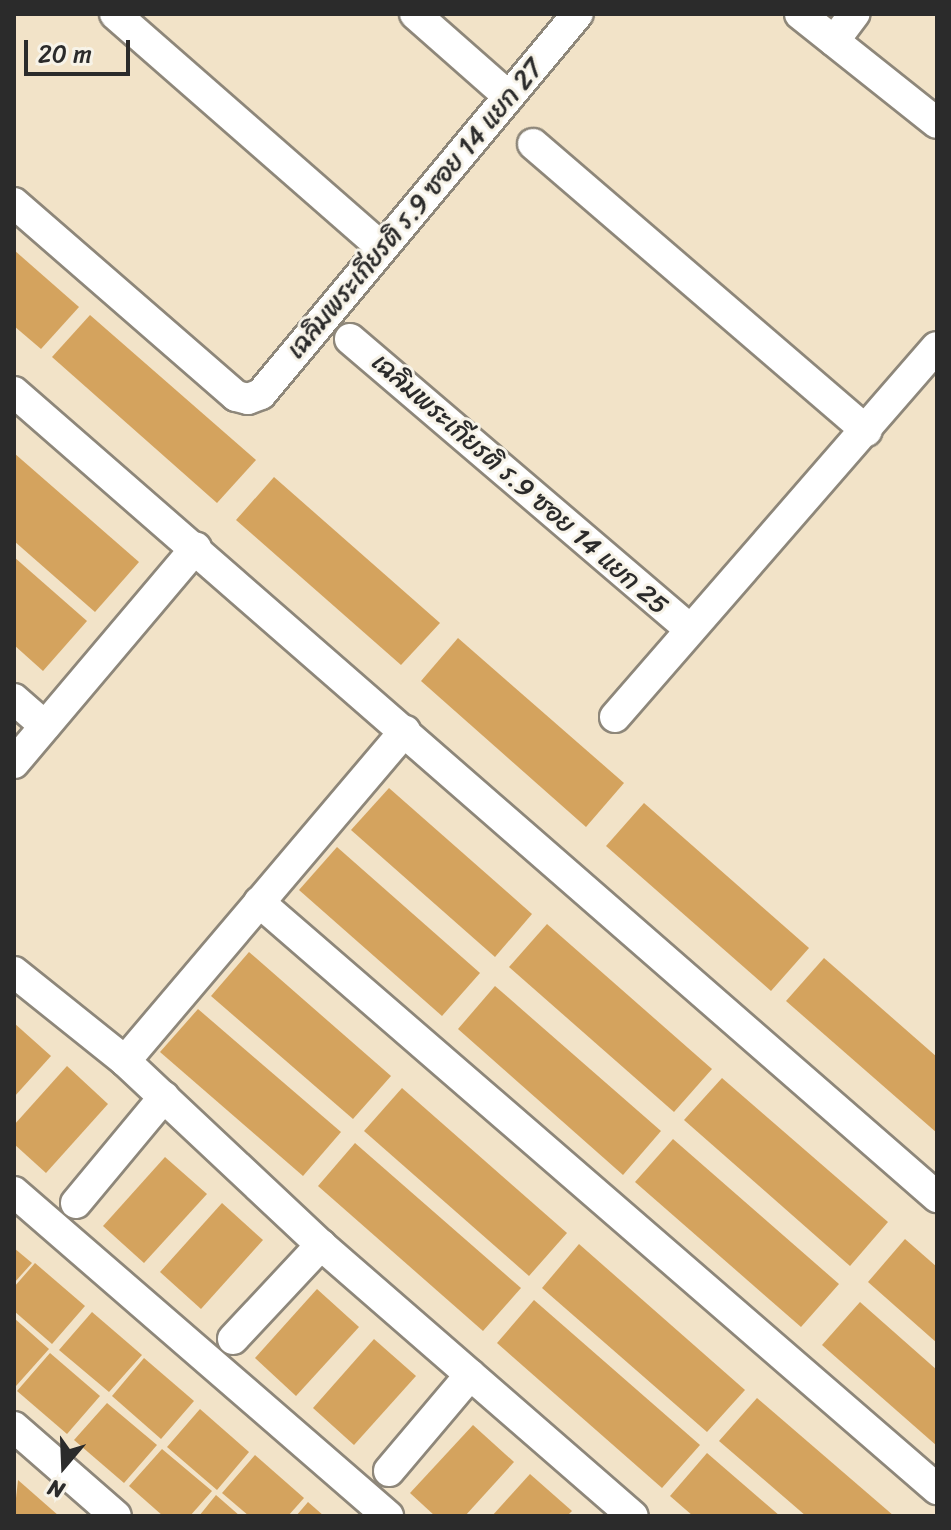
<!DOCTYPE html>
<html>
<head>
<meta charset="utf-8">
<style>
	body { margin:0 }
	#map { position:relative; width:951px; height:1530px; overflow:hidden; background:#f2e3c8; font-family:Sriracha,"Playpen Sans Thai",sans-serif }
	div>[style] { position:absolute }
	.building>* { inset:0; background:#d4a35e }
	.roads { filter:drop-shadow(2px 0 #8e877a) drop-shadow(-2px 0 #8e877a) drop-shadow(0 2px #8e877a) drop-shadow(0 -2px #8e877a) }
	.street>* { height:30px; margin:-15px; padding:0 15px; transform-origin:15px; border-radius:15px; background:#fff }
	span { translate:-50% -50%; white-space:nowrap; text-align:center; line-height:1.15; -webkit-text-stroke:6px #f7f3e8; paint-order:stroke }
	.street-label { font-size:26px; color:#2b2b2b }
	.frame { position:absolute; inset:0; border:16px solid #2b2b2b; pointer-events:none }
	.north { position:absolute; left:24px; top:1426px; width:80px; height:80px; -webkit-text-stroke:6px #f7f3e8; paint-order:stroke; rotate:199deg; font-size:22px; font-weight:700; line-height:32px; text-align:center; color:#2b2b2b }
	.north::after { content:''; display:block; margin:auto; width:28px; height:36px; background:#2b2b2b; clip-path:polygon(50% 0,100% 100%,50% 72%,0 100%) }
	.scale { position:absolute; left:24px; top:40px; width:106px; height:36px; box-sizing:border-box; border:4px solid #2b2b2b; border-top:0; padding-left:10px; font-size:24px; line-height:28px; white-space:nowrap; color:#2b2b2b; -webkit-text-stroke:6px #f7f3e8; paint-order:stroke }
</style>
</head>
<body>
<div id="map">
	<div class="building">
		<div style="clip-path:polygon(14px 250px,79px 307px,41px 349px,14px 326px)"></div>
		<div style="clip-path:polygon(90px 315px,256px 460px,217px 503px,52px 357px)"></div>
		<div style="clip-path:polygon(14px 453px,139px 562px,95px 612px,14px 541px)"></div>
		<div style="clip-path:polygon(274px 477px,440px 623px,401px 665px,236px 520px)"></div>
		<div style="clip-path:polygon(14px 557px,87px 621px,43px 671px,14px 645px)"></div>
		<div style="clip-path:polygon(458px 638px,624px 783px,586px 827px,421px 681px)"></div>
		<div style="clip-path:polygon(389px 788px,532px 914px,495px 957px,351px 830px)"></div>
		<div style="clip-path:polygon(644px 803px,809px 948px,771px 991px,606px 846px)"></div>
		<div style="clip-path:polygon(337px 847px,480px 973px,442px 1016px,299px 890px)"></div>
		<div style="clip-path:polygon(547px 924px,712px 1069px,674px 1112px,509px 967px)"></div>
		<div style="clip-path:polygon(249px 952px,391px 1076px,353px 1119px,211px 996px)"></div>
		<div style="clip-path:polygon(824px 958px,937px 1057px,937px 1133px,786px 1001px)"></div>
		<div style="clip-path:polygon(495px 986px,661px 1131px,623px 1175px,458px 1029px)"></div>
		<div style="clip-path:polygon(198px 1009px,341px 1132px,303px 1176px,160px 1052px)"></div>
		<div style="clip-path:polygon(14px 1023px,51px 1056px,14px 1097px)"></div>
		<div style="clip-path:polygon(67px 1066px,108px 1104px,46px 1173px,14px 1144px,14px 1125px)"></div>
		<div style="clip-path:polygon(722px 1078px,888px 1222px,850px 1266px,684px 1120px)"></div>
		<div style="clip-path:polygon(402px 1088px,567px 1233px,529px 1276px,364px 1131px)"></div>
		<div style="clip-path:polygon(673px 1139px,839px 1284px,801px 1327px,635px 1182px)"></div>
		<div style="clip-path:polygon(355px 1143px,521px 1288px,483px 1331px,318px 1186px)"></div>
		<div style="clip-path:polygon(165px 1157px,207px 1194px,144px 1263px,103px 1226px)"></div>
		<div style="clip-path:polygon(222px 1203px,263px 1240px,201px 1309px,160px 1272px)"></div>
		<div style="clip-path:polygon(905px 1239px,937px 1267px,937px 1343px,868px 1282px)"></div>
		<div style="clip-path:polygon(579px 1244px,745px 1390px,707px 1432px,542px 1288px)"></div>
		<div style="clip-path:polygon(14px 1248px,32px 1263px,14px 1283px)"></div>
		<div style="clip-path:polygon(35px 1263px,85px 1306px,52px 1344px,14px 1311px,14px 1287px)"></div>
		<div style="clip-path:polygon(317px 1289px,359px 1327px,296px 1396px,255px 1358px)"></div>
		<div style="clip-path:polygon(534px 1300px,700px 1445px,662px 1488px,497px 1343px)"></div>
		<div style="clip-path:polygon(860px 1302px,937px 1370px,937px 1446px,822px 1345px)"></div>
		<div style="clip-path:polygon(92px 1312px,142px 1355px,109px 1392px,59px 1350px)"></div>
		<div style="clip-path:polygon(14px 1318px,49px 1349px,16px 1386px,14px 1384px)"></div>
		<div style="clip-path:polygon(374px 1339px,416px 1376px,354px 1445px,313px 1408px)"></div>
		<div style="clip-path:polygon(50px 1353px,100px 1396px,67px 1434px,17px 1391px)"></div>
		<div style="clip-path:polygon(144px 1358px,194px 1401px,161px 1439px,112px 1396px)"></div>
		<div style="clip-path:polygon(757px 1398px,894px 1516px,806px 1516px,719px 1441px)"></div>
		<div style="clip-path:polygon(107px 1403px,157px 1445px,124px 1483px,74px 1440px)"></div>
		<div style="clip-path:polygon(200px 1409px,249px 1452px,217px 1490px,167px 1447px)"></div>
		<div style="clip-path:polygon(473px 1425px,514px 1462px,465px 1516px,435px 1516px,410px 1493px)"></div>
		<div style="clip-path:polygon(162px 1449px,212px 1491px,190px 1516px,163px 1516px,129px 1486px)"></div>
		<div style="clip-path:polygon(707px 1453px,780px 1516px,693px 1516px,670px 1496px)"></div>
		<div style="clip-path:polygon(255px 1455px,304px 1498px,288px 1516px,249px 1516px,222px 1493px)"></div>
		<div style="clip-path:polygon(530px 1474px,572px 1511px,567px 1516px,492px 1516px)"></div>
		<div style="clip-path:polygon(18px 1480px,59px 1516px,14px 1516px)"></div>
		<div style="clip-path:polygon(216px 1495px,240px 1516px,199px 1516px)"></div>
		<div style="clip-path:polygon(308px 1502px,324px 1516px,296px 1516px)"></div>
	</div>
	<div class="roads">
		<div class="street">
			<div style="left:115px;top:14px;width:354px;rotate:41.2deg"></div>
			<div style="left:415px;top:14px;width:125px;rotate:41.4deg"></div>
			<div style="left:800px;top:14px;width:175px;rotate:38.5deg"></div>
			<div style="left:834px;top:41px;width:34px;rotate:-53deg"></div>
			<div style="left:533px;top:144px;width:440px;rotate:40.7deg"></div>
			<div style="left:14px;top:203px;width:294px;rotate:41deg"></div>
			<div style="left:236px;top:396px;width:12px;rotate:14deg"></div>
			<div style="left:248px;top:399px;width:14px;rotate:-21deg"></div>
			<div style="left:261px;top:394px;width:495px;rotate:-50.2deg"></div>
			<div style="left:350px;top:339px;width:446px;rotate:40.5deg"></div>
			<div style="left:14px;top:392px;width:1225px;rotate:41.09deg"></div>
			<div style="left:14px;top:699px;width:41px;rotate:41.1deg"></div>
			<div style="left:615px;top:717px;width:490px;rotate:-49deg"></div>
			<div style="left:14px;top:763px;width:282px;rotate:-49.8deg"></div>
			<div style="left:259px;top:902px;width:897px;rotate:40.89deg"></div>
			<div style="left:14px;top:972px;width:142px;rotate:38.7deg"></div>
			<div style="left:125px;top:1061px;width:269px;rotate:43.2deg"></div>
			<div style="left:321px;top:1245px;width:413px;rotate:41deg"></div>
			<div style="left:125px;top:1061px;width:433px;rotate:-49.7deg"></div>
			<div style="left:14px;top:1192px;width:495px;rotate:40.9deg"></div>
			<div style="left:76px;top:1203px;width:138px;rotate:-50.3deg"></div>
			<div style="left:233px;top:1339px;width:129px;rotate:-46.9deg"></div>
			<div style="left:14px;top:1427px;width:135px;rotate:41.1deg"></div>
			<div style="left:389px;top:1471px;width:126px;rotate:-49.8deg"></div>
		</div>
	</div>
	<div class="street-label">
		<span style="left:415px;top:209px;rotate:-50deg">เฉลิมพระเกียรติ ร.9 ซอย 14 แยก 27</span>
		<span style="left:520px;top:484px;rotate:41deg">เฉลิมพระเกียรติ ร.9 ซอย 14 แยก 25</span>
	</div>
	<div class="frame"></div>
	<div class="north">N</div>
	<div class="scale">20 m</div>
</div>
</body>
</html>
